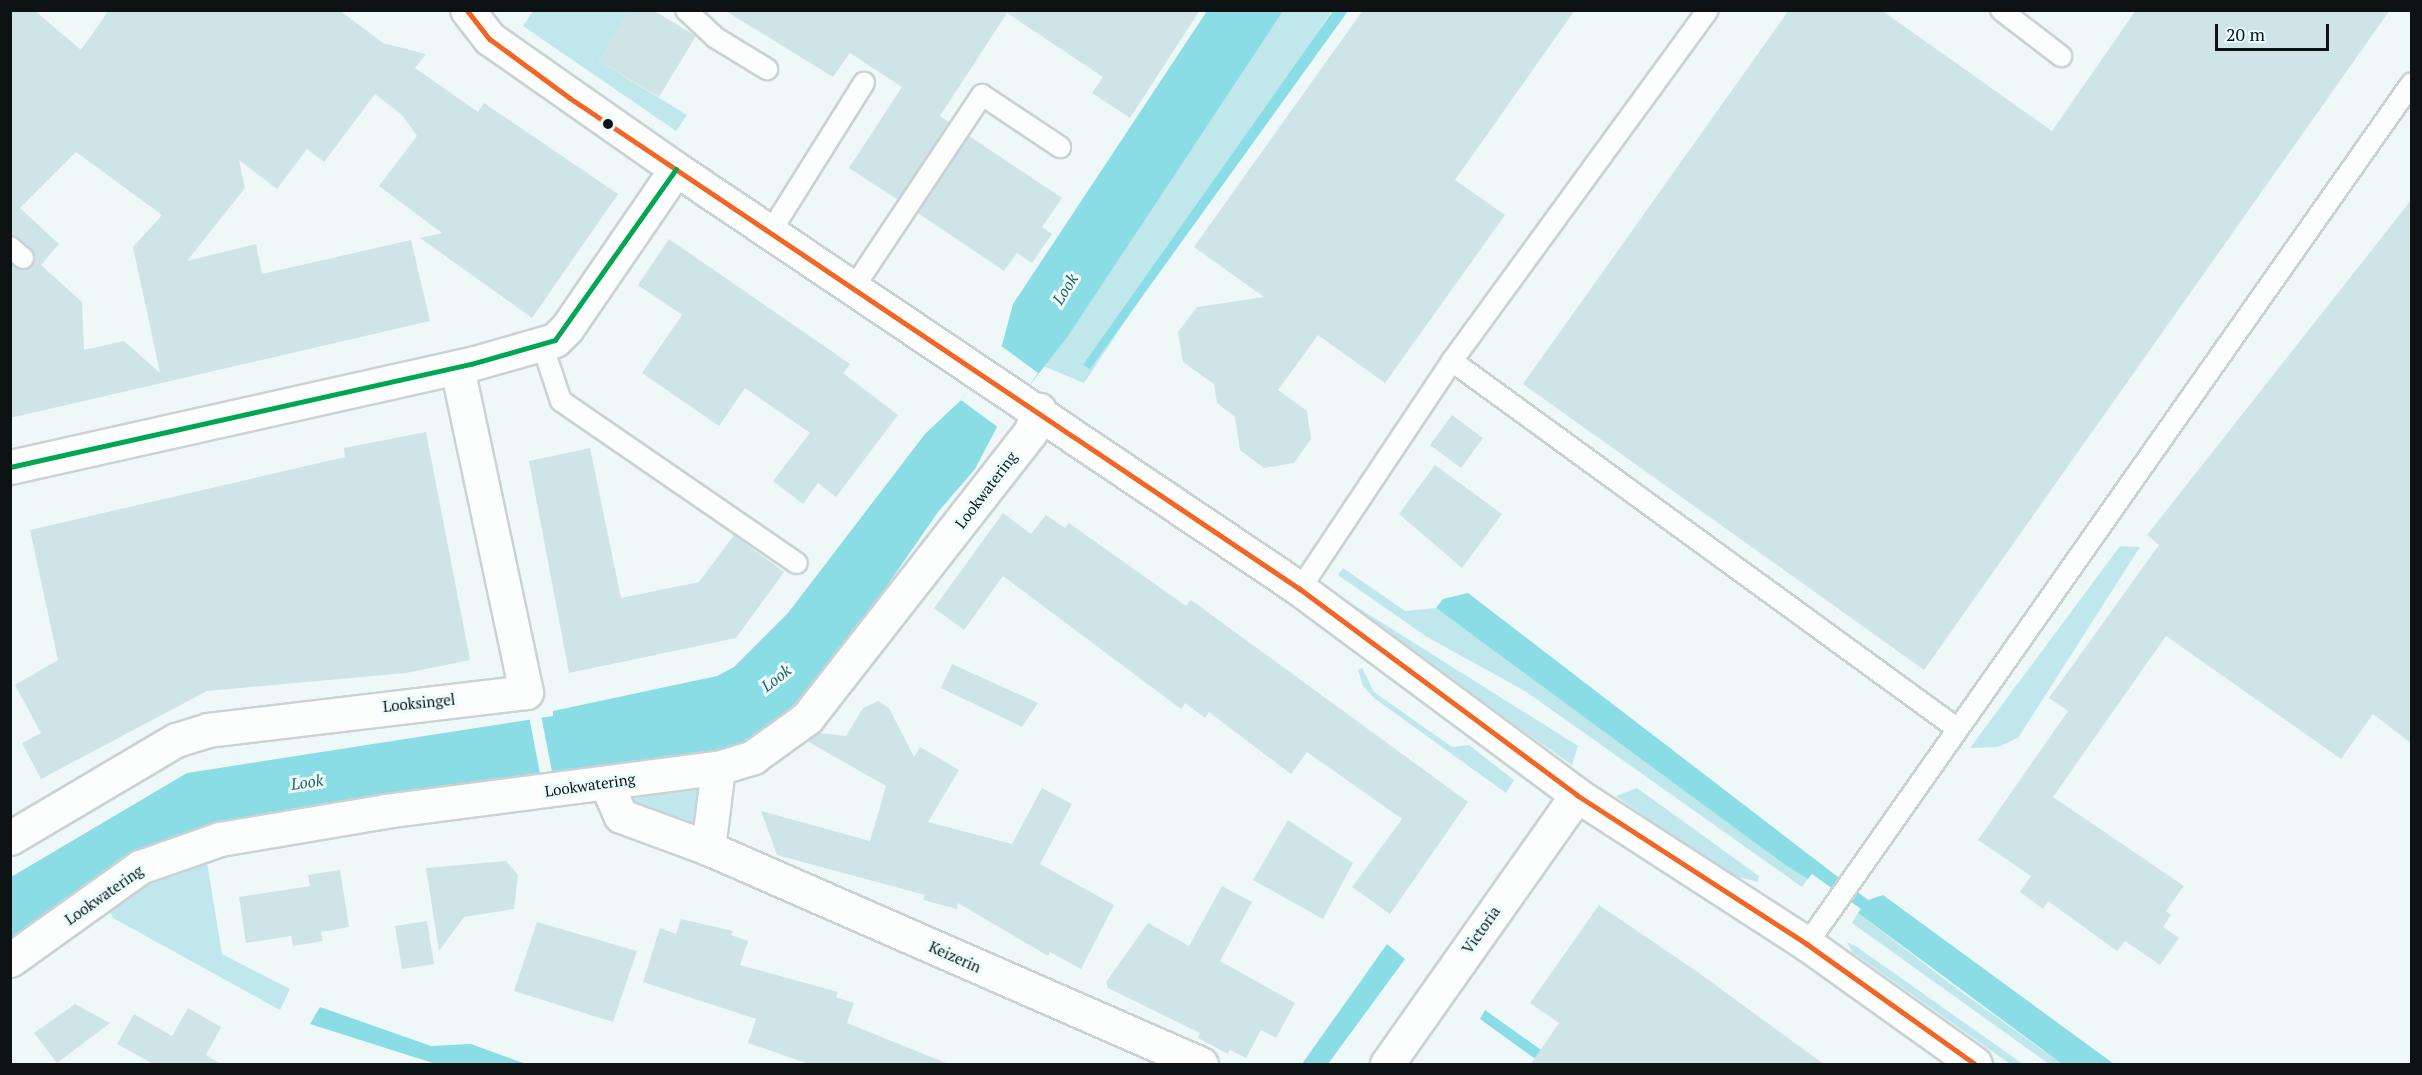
<!DOCTYPE html>
<html>
<head>
<meta charset="utf-8">
<style>
	body { margin:0 }
	#map { position:relative; width:2422px; height:1075px; overflow:hidden; background:#eef8f9; font-family:"PT Serif",serif }
	div>[style] { position:absolute }
	.green>* { inset:0; background:#c0e8ec }
	.water>* { inset:0; background:#8bdde5 }
	.pier>* { inset:0; background:#eef8f9 }
	.building>* { inset:0; background:#cfe4e6 }
	.roads { filter:drop-shadow(2px 0 #cad2d3) drop-shadow(-2px 0 #cad2d3) drop-shadow(0 2px #cad2d3) drop-shadow(0 -2px #cad2d3) }
	.lane>* { height:20px; margin:-10px; padding:0 10px; transform-origin:10px; border-radius:10px; background:#fcfefe }
	.street>* { height:33px; margin:-16.5px; padding:0 16.5px; transform-origin:16.5px; border-radius:16.5px; background:#fcfefe }
	.secondary>* { height:33px; margin:-16.5px; padding:0 16.5px; transform-origin:16.5px; border-radius:16.5px; background:#fcfefe }
	.bus-1>* { height:4.5px; margin:-2.25px; padding:0 2.25px; transform-origin:2.25px; border-radius:2.25px; background:#f26522 }
	.bus-2>* { height:4.5px; margin:-2.25px; padding:0 2.25px; transform-origin:2.25px; border-radius:2.25px; background:#00a651 }
	.dots>* { width:16px; height:16px; translate:-50% -50%; box-sizing:border-box; border:3px solid #eafcfd; border-radius:50% }
	span { translate:-50% -50%; white-space:nowrap; text-align:center; line-height:1.15; -webkit-text-stroke:6px #eafcfd; paint-order:stroke }
	.street-label { font-size:15px; color:#0d1314 }
	.water-label { font-size:16px; color:#2c5e62; font-style:italic }
	.frame { position:absolute; inset:0; border:12px solid #0d1314; pointer-events:none }
	.scale { position:absolute; left:2215px; top:24px; width:114px; height:27px; box-sizing:border-box; border:3px solid #0d1314; border-top:0; padding-left:8px; font-size:18px; line-height:21px; white-space:nowrap; color:#0d1314; -webkit-text-stroke:4px #eafcfd; paint-order:stroke }
</style>
</head>
<body>
<div id="map">
	<div class="green">
		<div style="clip-path:polygon(533px 11px,629px 11px,599px 61px,687px 115px,676px 131px,523px 26px)"></div>
		<div style="clip-path:polygon(1283px 11px,1332px 11px,1084px 383px,1043px 366px)"></div>
		<div style="clip-path:polygon(2120px 546px,2140px 547px,2018px 738px,1998px 747px,1970px 748px)"></div>
		<div style="clip-path:polygon(1343px 568px,1405px 611px,1436px 608px,1808px 879px,1802px 887px,1525px 691px,1427px 637px,1338px 575px)"></div>
		<div style="clip-path:polygon(1349px 602px,1578px 746px,1572px 765px,1346px 606px)"></div>
		<div style="clip-path:polygon(1362px 668px,1374px 692px,1452px 747px,1469px 745px,1514px 780px,1506px 793px,1374px 698px,1363px 686px,1358px 670px)"></div>
		<div style="clip-path:polygon(704px 786px,697px 833px,634px 811px,623px 794px)"></div>
		<div style="clip-path:polygon(1637px 788px,1759px 876px,1758px 882px,1724px 873px,1616px 796px)"></div>
		<div style="clip-path:polygon(206px 856px,222px 954px,290px 989px,280px 1010px,113px 918px,108px 909px,149px 875px)"></div>
		<div style="clip-path:polygon(1858px 913px,1952px 985px,2062px 1064px,2049px 1064px,1852px 923px)"></div>
		<div style="clip-path:polygon(1847px 942px,1857px 947px,2023px 1064px,2010px 1064px,1852px 952px)"></div>
	</div>
	<div class="water">
		<div style="clip-path:polygon(1207px 11px,1283px 11px,1068px 336px,997px 427px,975px 469px,938px 512px,808px 700px,739px 747px,236px 827px,11px 943px,11px 877px,187px 773px,553px 716px,553px 711px,717px 676px,734px 667px,788px 613px,925px 434px,961px 400px,1002px 345px,1013px 304px)"></div>
		<div style="clip-path:polygon(1333px 11px,1348px 11px,1090px 369px,1083px 365px)"></div>
		<div style="clip-path:polygon(1468px 593px,1868px 900px,1883px 895px,2114px 1064px,2062px 1064px,1858px 913px,1861px 909px,1812px 874px,1808px 879px,1784px 864px,1436px 608px,1443px 599px)"></div>
		<div style="clip-path:polygon(1387px 944px,1405px 959px,1328px 1064px,1302px 1064px)"></div>
		<div style="clip-path:polygon(320px 1007px,431px 1046px,471px 1044px,526px 1064px,436px 1064px,310px 1024px)"></div>
		<div style="clip-path:polygon(1485px 1010px,1561px 1064px,1534px 1058px,1480px 1019px)"></div>
	</div>
	<div class="pier">
		<div style="clip-path:polygon(1000px 345px,1038px 373px,999px 428px,961px 400px)"></div>
		<div style="clip-path:polygon(541px 715px,554px 782px,542px 784px,529px 716px)"></div>
	</div>
	<div class="building">
		<div style="clip-path:polygon(evenodd,10px 10px,34px 10px,81px 50px,109px 10px,339px 10px,383px 43px,426px 54px,415px 68px,478px 112px,484px 103px,618px 194px,532px 318px,420px 238px,442px 233px,379px 186px,417px 136px,402px 115px,375px 94px,324px 162px,307px 149px,277px 189px,239px 160px,245px 188px,187px 261px,256px 244px,262px 274px,411px 240px,430px 321px,10px 418px,10px 263px,26px 269px,35px 260px,31px 249px,10px 235px,10px 10px,76px 152px,162px 215px,133px 247px,160px 373px,124px 341px,84px 350px,82px 302px,41px 265px,59px 244px,20px 208px,76px 152px)"></div>
		<div style="clip-path:polygon(629px 10px,653px 10px,696px 36px,659px 97px,599px 61px)"></div>
		<div style="clip-path:polygon(724px 10px,1200px 10px,1130px 118px,1092px 93px,1103px 77px,1007px 13px,940px 116px,949px 122px,898px 200px,849px 168px,902px 87px,850px 53px,833px 77px)"></div>
		<div style="clip-path:polygon(1363px 10px,1575px 10px,1455px 180px,1505px 215px,1385px 383px,1318px 335px,1278px 390px,1307px 411px,1311px 439px,1294px 463px,1264px 468px,1240px 450px,1235px 417px,1217px 403px,1214px 384px,1183px 362px,1178px 332px,1197px 307px,1264px 297px,1194px 247px)"></div>
		<div style="clip-path:polygon(1789px 10px,1881px 10px,2052px 131px,2136px 10px,2390px 10px,1924px 670px,1523px 384px)"></div>
		<div style="clip-path:polygon(969px 136px,1062px 198px,1042px 227px,1052px 234px,1032px 263px,1017px 253px,1004px 271px,918px 213px)"></div>
		<div style="clip-path:polygon(2412px 199px,2412px 744px,2373px 714px,2341px 759px,2166px 636px,2053px 797px,2184px 886px,2166px 911px,2171px 915px,2163px 927px,2179px 938px,2160px 965px,2125px 941px,2117px 951px,2048px 901px,2043px 909px,2020px 892px,2031px 876px,1978px 840px,2068px 711px,2049px 698px,2159px 545px,2147px 535px)"></div>
		<div style="clip-path:polygon(669px 239px,850px 364px,843px 373px,898px 415px,836px 497px,818px 483px,803px 504px,773px 481px,810px 433px,745px 388px,719px 426px,642px 373px,682px 315px,638px 285px)"></div>
		<div style="clip-path:polygon(1452px 415px,1483px 438px,1461px 468px,1430px 445px)"></div>
		<div style="clip-path:polygon(426px 432px,470px 660px,406px 673px,207px 691px,41px 779px,22px 743px,41px 733px,15px 685px,58px 660px,30px 530px,345px 457px,344px 448px)"></div>
		<div style="clip-path:polygon(590px 448px,621px 598px,699px 582px,734px 535px,784px 572px,736px 638px,569px 673px,529px 461px)"></div>
		<div style="clip-path:polygon(1435px 465px,1502px 514px,1462px 568px,1399px 514px)"></div>
		<div style="clip-path:polygon(1003px 513px,1031px 534px,1046px 515px,1065px 528px,1069px 523px,1186px 606px,1191px 600px,1468px 802px,1390px 914px,1352px 887px,1402px 819px,1307px 752px,1291px 774px,1209px 712px,1205px 718px,1185px 703px,1181px 709px,1003px 576px,964px 630px,934px 608px)"></div>
		<div style="clip-path:polygon(952px 664px,1038px 703px,1022px 727px,941px 688px)"></div>
		<div style="clip-path:polygon(878px 701px,889px 708px,914px 757px,920px 747px,959px 770px,928px 822px,1012px 844px,1042px 788px,1072px 804px,1040px 864px,1114px 905px,1081px 969px,1050px 952px,1048px 956px,958px 903px,957px 909px,923px 900px,925px 895px,777px 855px,761px 811px,870px 841px,886px 786px,807px 741px,818px 733px,846px 736px,863px 708px)"></div>
		<div style="clip-path:polygon(1288px 820px,1353px 863px,1323px 919px,1253px 880px)"></div>
		<div style="clip-path:polygon(506px 861px,518px 875px,514px 909px,464px 917px,439px 951px,426px 868px)"></div>
		<div style="clip-path:polygon(340px 870px,349px 927px,321px 932px,323px 941px,293px 946px,291px 936px,246px 943px,239px 897px,310px 886px,308px 875px)"></div>
		<div style="clip-path:polygon(1222px 886px,1252px 902px,1220px 961px,1295px 1003px,1276px 1038px,1261px 1030px,1246px 1058px,1230px 1050px,1228px 1054px,1198px 1038px,1200px 1033px,1108px 988px,1106px 982px,1148px 923px,1189px 946px)"></div>
		<div style="clip-path:polygon(1599px 905px,1699px 973px,1825px 1065px,1530px 1065px,1559px 1023px,1530px 1003px)"></div>
		<div style="clip-path:polygon(681px 919px,733px 931px,731px 935px,748px 941px,740px 965px,838px 992px,836px 997px,854px 1003px,847px 1023px,951px 1065px,812px 1065px,748px 1043px,756px 1019px,643px 982px,660px 928px,676px 934px)"></div>
		<div style="clip-path:polygon(427px 921px,434px 964px,402px 969px,395px 926px)"></div>
		<div style="clip-path:polygon(537px 922px,637px 951px,613px 1022px,514px 991px)"></div>
		<div style="clip-path:polygon(75px 1004px,110px 1023px,57px 1063px,34px 1033px)"></div>
		<div style="clip-path:polygon(188px 1008px,221px 1027px,206px 1055px,223px 1065px,155px 1065px,117px 1044px,134px 1014px,172px 1036px)"></div>
	</div>
	<div class="roads">
		<div class="lane">
			<div style="left:686px;top:10px;width:41px;rotate:43deg"></div>
			<div style="left:716px;top:38px;width:60px;rotate:31.3deg"></div>
			<div style="left:2001px;top:10px;width:76px;rotate:37.5deg"></div>
			<div style="left:771px;top:231px;width:175px;rotate:-57.9deg"></div>
			<div style="left:10px;top:247px;width:17px;rotate:40deg"></div>
			<div style="left:854px;top:287px;width:231px;rotate:-56.3deg"></div>
			<div style="left:982px;top:95px;width:94px;rotate:33.7deg"></div>
			<div style="left:542px;top:344px;width:60px;rotate:71.6deg"></div>
			<div style="left:561px;top:401px;width:286px;rotate:34.5deg"></div>
			<div style="left:1452px;top:361px;width:622px;rotate:36.04deg"></div>
			<div style="left:1300px;top:589px;width:274px;rotate:-56.3deg"></div>
			<div style="left:1452px;top:361px;width:434px;rotate:-53.9deg"></div>
			<div style="left:1807px;top:944px;width:1052px;rotate:-54.91deg"></div>
		</div>
		<div class="street">
			<div style="left:676px;top:169px;width:752px;rotate:33.94deg"></div>
			<div style="left:1300px;top:589px;width:345px;rotate:36.6deg"></div>
			<div style="left:1577px;top:795px;width:274px;rotate:32.9deg"></div>
			<div style="left:1807px;top:944px;width:206px;rotate:35.5deg"></div>
			<div style="left:718px;top:768px;width:81px;rotate:97.1deg"></div>
			<div style="left:708px;top:848px;width:538px;rotate:23.66deg"></div>
			<div style="left:606px;top:783px;width:36px;rotate:66deg"></div>
			<div style="left:621px;top:816px;width:93px;rotate:20.2deg"></div>
			<div style="left:10px;top:838px;width:193px;rotate:-30.6deg"></div>
			<div style="left:176px;top:740px;width:34px;rotate:-17deg"></div>
			<div style="left:208px;top:730px;width:320px;rotate:-6.8deg"></div>
			<div style="left:526px;top:692px;width:332px;rotate:-102deg"></div>
			<div style="left:10px;top:960px;width:160px;rotate:-35.6deg"></div>
			<div style="left:140px;top:867px;width:85px;rotate:-19.3deg"></div>
			<div style="left:220px;top:839px;width:167px;rotate:-9.6deg"></div>
			<div style="left:385px;top:811px;width:336px;rotate:-7.4deg"></div>
			<div style="left:718px;top:768px;width:37px;rotate:-17deg"></div>
			<div style="left:753px;top:757px;width:67px;rotate:-35.8deg"></div>
			<div style="left:807px;top:718px;width:362px;rotate:-52deg"></div>
			<div style="left:1030px;top:433px;width:25px;rotate:-69deg"></div>
			<div style="left:1387px;top:1064px;width:329px;rotate:-54.8deg"></div>
		</div>
		<div class="secondary">
			<div style="left:10px;top:467px;width:472px;rotate:-12.6deg"></div>
			<div style="left:471px;top:364px;width:87px;rotate:-15.9deg"></div>
			<div style="left:555px;top:340px;width:17px;rotate:-45deg"></div>
			<div style="left:567px;top:328px;width:193px;rotate:-55.6deg"></div>
			<div style="left:676px;top:169px;width:227px;rotate:-145deg"></div>
			<div style="left:490px;top:39px;width:37px;rotate:-128deg"></div>
		</div>
	</div>
	<div class="bus-1">
		<div style="left:467px;top:10px;width:37px;rotate:52deg"></div>
		<div style="left:490px;top:39px;width:99px;rotate:36.4deg"></div>
		<div style="left:570px;top:98px;width:880px;rotate:33.92deg"></div>
		<div style="left:1300px;top:589px;width:345px;rotate:36.6deg"></div>
		<div style="left:1577px;top:795px;width:274px;rotate:32.9deg"></div>
		<div style="left:1807px;top:944px;width:206px;rotate:35.5deg"></div>
	</div>
	<div class="bus-2">
		<div style="left:10px;top:467px;width:472px;rotate:-12.6deg"></div>
		<div style="left:471px;top:364px;width:87px;rotate:-15.9deg"></div>
		<div style="left:555px;top:340px;width:209px;rotate:-54.7deg"></div>
	</div>
	<div class="dots">
		<div style="left:608px;top:124px;background:#0d1314"></div>
	</div>
	<div class="street-label">
		<span style="left:986px;top:490px;rotate:-53deg">Lookwatering</span>
		<span style="left:419px;top:703px;rotate:-6deg">Looksingel</span>
		<span style="left:590px;top:785px;rotate:-8deg">Lookwatering</span>
		<span style="left:104px;top:895px;rotate:-35deg">Lookwatering</span>
		<span style="left:1481px;top:930px;rotate:-55deg">Victoria</span>
		<span style="left:955px;top:957px;rotate:24deg">Keizerin</span>
	</div>
	<div class="water-label">
		<span style="left:1065px;top:289px;rotate:-58deg">Look</span>
		<span style="left:776px;top:678px;rotate:-38deg">Look</span>
		<span style="left:307px;top:782px;rotate:-8deg">Look</span>
	</div>
	<div class="frame"></div>
	<div class="scale">20 m</div>
</div>
</body>
</html>
